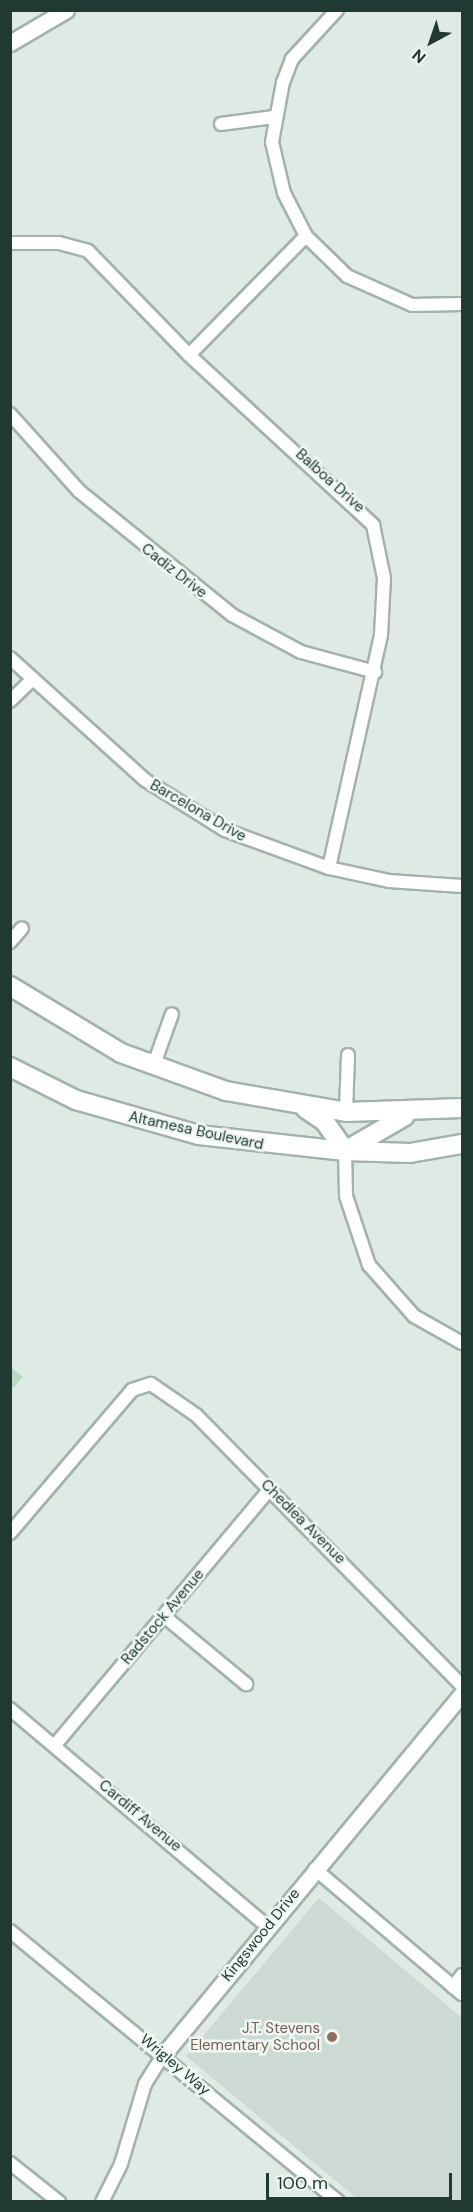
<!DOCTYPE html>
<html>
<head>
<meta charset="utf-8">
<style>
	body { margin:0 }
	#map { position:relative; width:473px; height:2212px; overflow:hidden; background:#dfeae5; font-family:"DM Sans",sans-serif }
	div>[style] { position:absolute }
	.built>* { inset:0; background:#cddad4 }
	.green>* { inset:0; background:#b8dbc1 }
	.roads { filter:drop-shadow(2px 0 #a2b2ac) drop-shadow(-2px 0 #a2b2ac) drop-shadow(0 2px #a2b2ac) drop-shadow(0 -2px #a2b2ac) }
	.minor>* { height:12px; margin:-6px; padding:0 6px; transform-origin:6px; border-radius:6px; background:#fff }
	.tertiary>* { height:15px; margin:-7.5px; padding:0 7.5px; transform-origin:7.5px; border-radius:7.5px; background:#fff }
	.secondary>* { height:18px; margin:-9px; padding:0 9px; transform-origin:9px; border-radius:9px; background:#fff }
	.dots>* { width:16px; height:16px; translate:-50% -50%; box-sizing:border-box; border:3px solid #eff7f3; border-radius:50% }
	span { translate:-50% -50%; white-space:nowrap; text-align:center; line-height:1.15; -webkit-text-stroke:5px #eff7f3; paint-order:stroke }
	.street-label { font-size:15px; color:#203a33 }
	.education-label { font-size:15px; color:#785e54 }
	.right { translate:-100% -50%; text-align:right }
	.frame { position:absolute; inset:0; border:12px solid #203a33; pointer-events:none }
	.north { position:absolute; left:401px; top:12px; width:60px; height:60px; -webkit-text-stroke:4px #eff7f3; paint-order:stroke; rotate:220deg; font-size:16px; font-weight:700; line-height:24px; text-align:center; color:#203a33 }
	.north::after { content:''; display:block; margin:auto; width:21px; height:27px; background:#203a33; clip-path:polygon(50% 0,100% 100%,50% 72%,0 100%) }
	.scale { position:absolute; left:266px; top:2173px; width:186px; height:27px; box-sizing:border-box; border:3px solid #203a33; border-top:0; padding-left:8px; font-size:18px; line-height:21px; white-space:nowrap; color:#203a33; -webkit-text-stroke:4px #eff7f3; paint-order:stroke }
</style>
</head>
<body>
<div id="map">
	<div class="built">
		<div style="clip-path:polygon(319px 1898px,462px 2018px,462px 2201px,360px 2201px,186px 2056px)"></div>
	</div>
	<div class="green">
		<div style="clip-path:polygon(11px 1367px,23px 1377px,11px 1390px)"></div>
	</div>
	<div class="roads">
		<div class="minor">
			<div style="left:337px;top:10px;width:67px;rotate:132.6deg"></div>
			<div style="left:292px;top:59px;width:25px;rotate:111deg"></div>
			<div style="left:283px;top:82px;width:61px;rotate:100.4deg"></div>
			<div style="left:272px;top:142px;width:52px;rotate:76.8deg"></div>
			<div style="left:284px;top:193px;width:48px;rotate:62.9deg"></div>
			<div style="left:306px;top:236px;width:57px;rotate:44.3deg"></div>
			<div style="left:347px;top:276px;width:71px;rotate:24deg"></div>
			<div style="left:412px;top:305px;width:50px;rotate:-1.1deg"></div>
			<div style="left:221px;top:124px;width:53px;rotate:-7.5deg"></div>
			<div style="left:10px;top:243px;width:49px"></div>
			<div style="left:59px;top:243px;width:30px;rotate:15deg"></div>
			<div style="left:88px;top:251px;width:145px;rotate:45.8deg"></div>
			<div style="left:189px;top:355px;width:251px;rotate:42.7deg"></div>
			<div style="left:373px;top:525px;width:54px;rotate:78.3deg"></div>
			<div style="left:384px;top:578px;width:57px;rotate:93deg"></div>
			<div style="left:381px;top:635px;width:239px;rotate:102.6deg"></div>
			<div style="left:189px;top:355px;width:167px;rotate:-45.5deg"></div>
			<div style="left:10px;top:414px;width:103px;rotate:48.1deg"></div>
			<div style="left:79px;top:491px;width:197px;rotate:39deg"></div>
			<div style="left:232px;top:615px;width:78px;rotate:28.2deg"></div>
			<div style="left:301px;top:652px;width:77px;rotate:15.1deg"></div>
			<div style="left:10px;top:658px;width:182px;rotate:42.1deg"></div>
			<div style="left:145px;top:780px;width:94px;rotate:32deg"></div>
			<div style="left:225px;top:830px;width:111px;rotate:20.1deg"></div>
			<div style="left:329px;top:868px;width:61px;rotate:12.2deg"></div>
			<div style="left:389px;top:881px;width:73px;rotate:3.9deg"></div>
			<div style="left:10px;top:701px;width:32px;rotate:-44deg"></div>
			<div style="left:10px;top:942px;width:18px;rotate:-49deg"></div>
			<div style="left:153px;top:1067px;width:56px;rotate:-70.3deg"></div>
			<div style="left:346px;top:1112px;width:57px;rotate:-88deg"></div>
			<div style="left:345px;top:1151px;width:45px;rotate:88.7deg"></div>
			<div style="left:346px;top:1196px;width:73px;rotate:71.6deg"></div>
			<div style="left:369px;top:1265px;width:68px;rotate:48.6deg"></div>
			<div style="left:414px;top:1316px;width:55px;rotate:29.4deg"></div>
			<div style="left:10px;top:1533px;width:188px;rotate:-49.5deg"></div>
			<div style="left:132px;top:1390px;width:20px;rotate:-18deg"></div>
			<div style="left:151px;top:1384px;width:55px;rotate:34.6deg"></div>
			<div style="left:196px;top:1415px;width:380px;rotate:45.5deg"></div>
			<div style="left:164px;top:1616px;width:107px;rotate:39.7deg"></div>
			<div style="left:10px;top:1709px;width:336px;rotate:40.2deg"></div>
			<div style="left:55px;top:1745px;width:334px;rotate:-50deg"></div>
			<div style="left:315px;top:1869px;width:193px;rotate:40.4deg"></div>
			<div style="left:10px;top:1931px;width:426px;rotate:39.5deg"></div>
			<div style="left:453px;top:1987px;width:15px;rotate:-53deg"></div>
			<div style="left:10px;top:2163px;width:63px;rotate:38.5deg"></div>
			<div style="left:102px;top:2202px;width:42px;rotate:-63.4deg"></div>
			<div style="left:121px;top:2164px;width:84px;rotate:-73.3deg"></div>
			<div style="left:145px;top:2084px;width:34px;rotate:-58deg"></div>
		</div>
		<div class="tertiary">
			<div style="left:10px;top:43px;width:65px;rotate:-30.5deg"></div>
			<div style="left:163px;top:2055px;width:469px;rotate:-50.4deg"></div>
		</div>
		<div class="secondary">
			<div style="left:10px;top:986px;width:130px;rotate:31.1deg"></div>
			<div style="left:121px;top:1053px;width:112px;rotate:19.9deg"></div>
			<div style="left:226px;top:1091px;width:122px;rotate:9.9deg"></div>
			<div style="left:346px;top:1112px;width:116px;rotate:-2deg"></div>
			<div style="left:10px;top:1067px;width:74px;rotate:26.6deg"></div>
			<div style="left:76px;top:1100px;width:128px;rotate:15.9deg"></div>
			<div style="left:199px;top:1135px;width:147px;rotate:6.3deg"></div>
			<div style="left:345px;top:1151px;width:65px;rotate:1.8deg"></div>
			<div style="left:410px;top:1153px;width:53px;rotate:-9.8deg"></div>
			<div style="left:306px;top:1109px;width:23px;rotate:34deg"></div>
			<div style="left:325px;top:1122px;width:35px;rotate:55deg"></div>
			<div style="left:345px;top:1151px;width:69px;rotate:-30.3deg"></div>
		</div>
	</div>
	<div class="dots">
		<div style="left:332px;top:2037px;background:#8d6e63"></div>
	</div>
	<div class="street-label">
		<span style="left:330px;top:481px;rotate:42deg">Balboa Drive</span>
		<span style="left:174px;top:571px;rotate:38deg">Cadiz Drive</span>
		<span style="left:198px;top:811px;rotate:30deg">Barcelona Drive</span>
		<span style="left:196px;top:1131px;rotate:12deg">Altamesa Boulevard</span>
		<span style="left:303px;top:1522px;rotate:45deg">Chedlea Avenue</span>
		<span style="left:163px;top:1617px;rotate:-50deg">Radstock Avenue</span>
		<span style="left:140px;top:1816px;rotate:40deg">Cardiff Avenue</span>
		<span style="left:261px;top:1935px;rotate:-51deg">Kingswood Drive</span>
		<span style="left:175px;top:2065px;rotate:40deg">Wrigley Way</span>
	</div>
	<div class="education-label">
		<span class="right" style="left:320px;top:2037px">J.T. Stevens<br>Elementary School</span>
	</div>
	<div class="frame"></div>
	<div class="north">N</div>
	<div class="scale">100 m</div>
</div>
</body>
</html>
